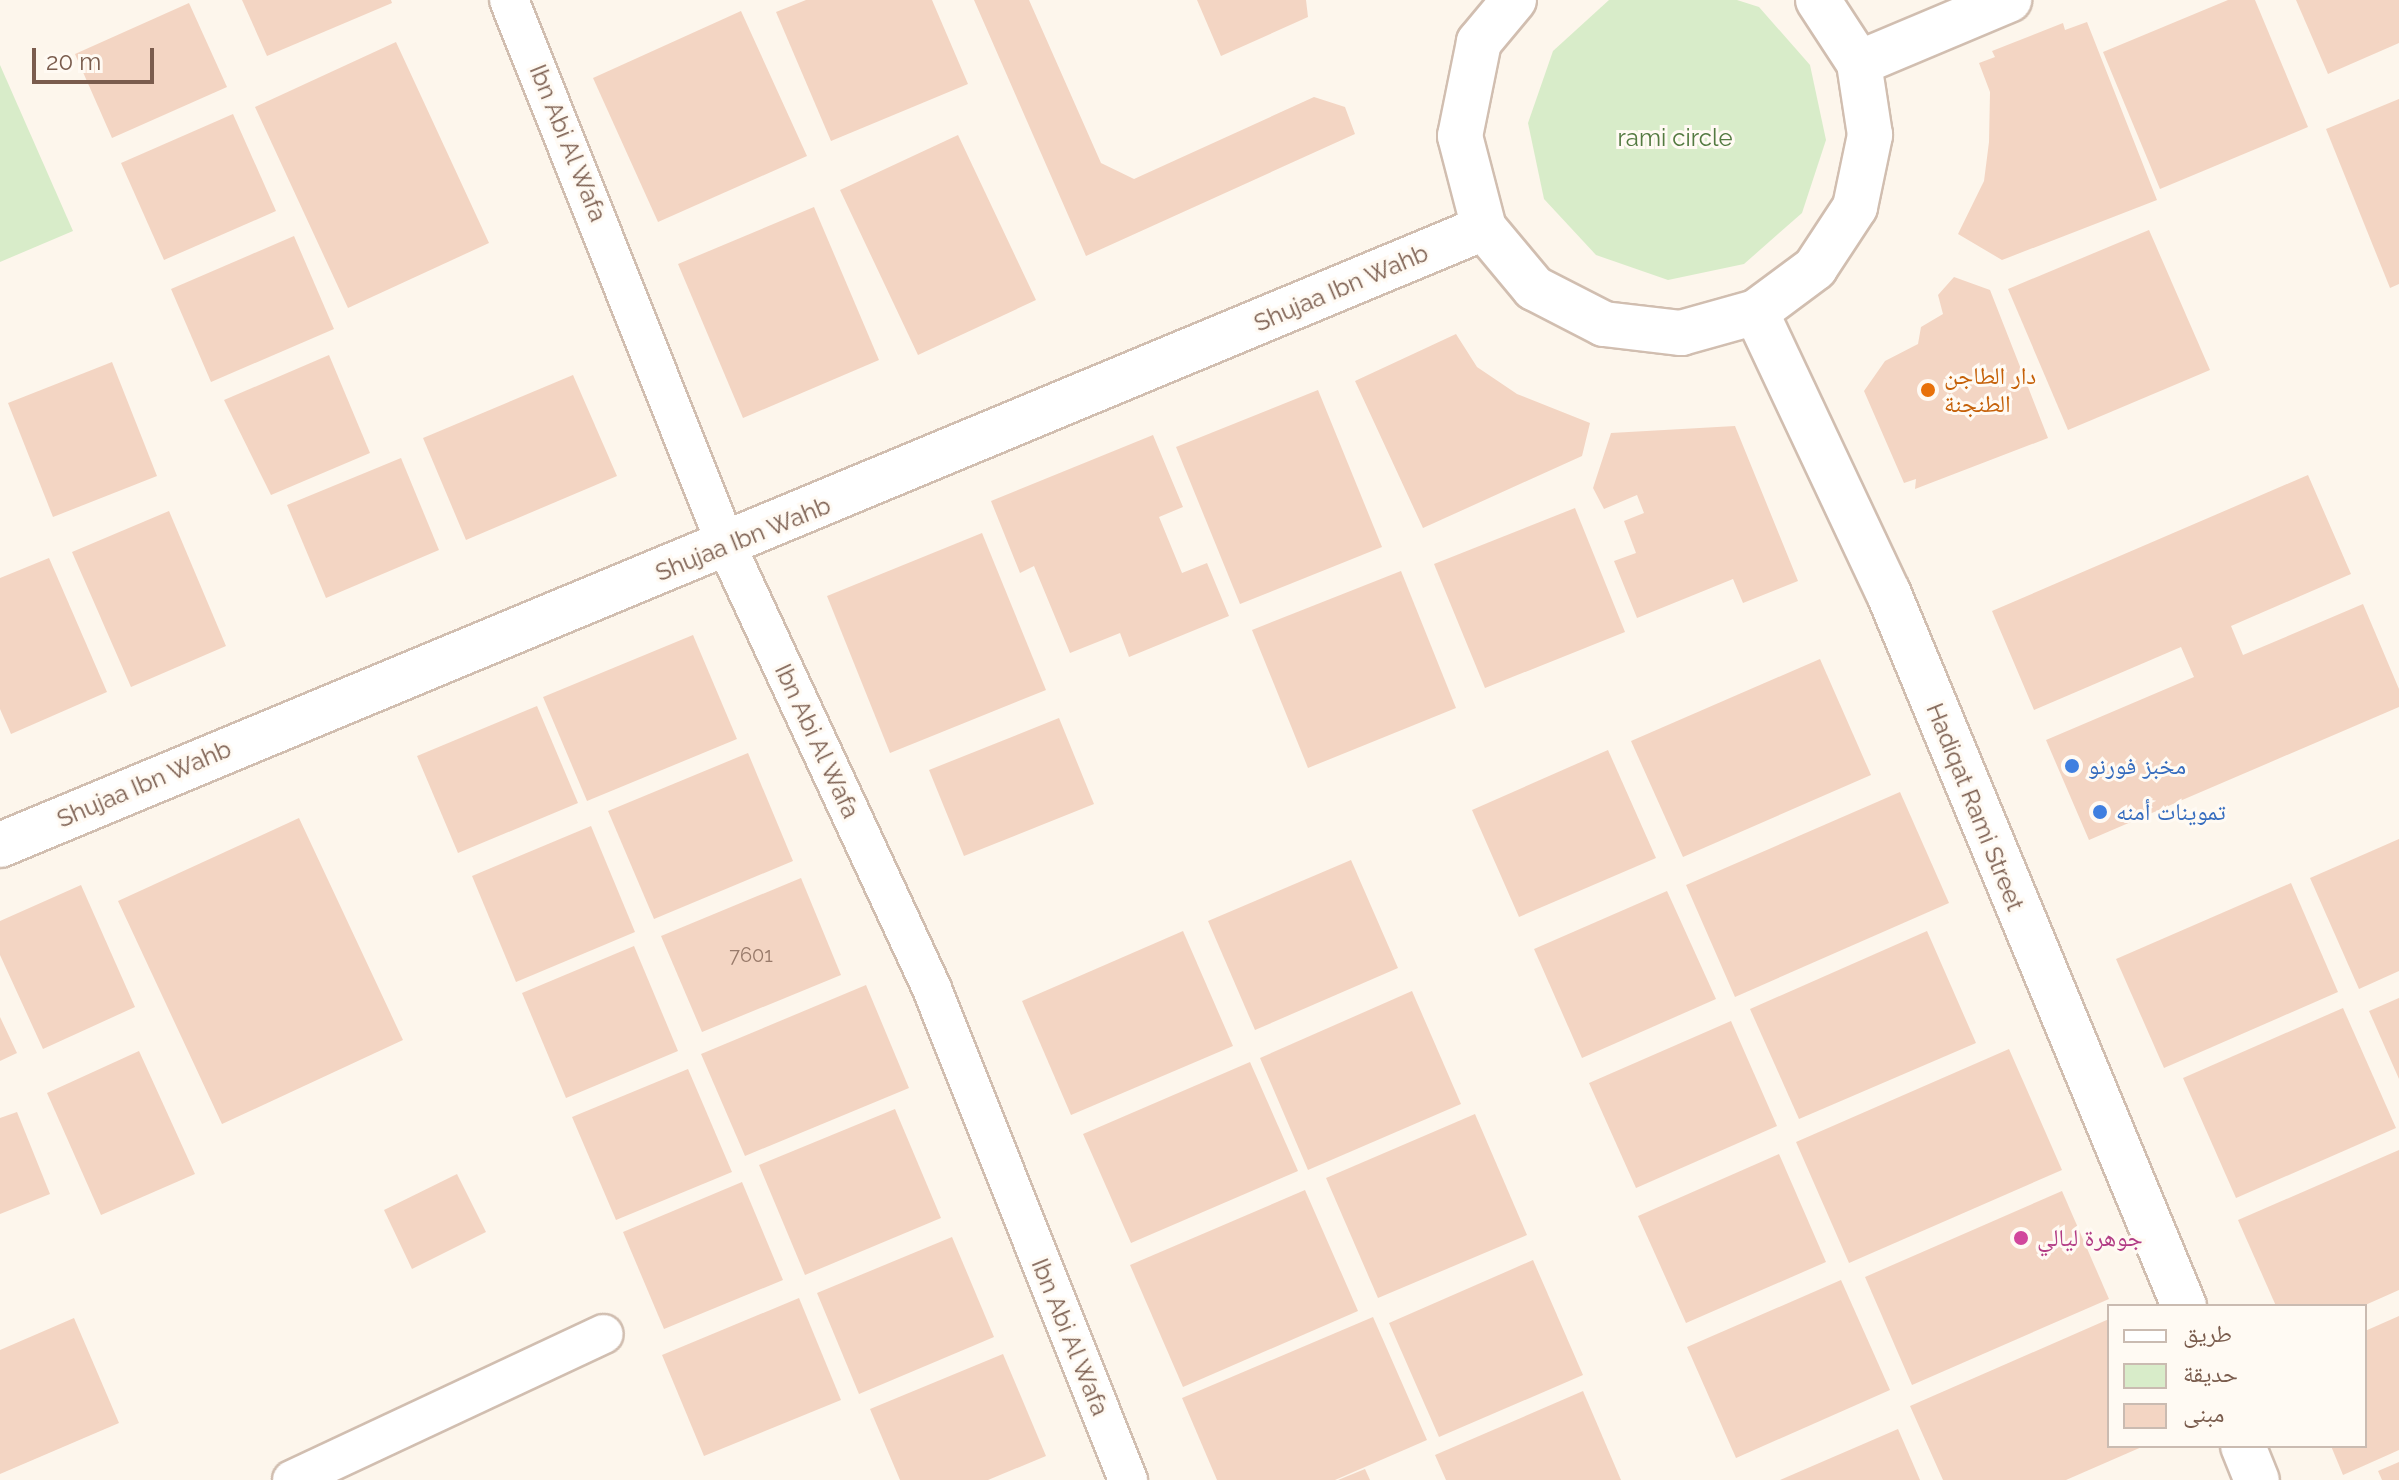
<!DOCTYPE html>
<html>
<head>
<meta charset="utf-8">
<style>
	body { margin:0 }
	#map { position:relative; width:2399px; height:1480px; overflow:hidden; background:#fdf6ec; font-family:Raleway,"Noto Naskh Arabic",sans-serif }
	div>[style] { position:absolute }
	.green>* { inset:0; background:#d8ecc9 }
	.building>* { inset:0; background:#f3d5c3 }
	.roads { filter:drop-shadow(2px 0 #d1beb0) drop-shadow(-2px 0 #d1beb0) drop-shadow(0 2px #d1beb0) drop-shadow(0 -2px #d1beb0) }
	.street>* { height:38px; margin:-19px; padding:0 19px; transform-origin:19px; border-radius:19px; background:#fff }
	.secondary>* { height:44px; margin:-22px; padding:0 22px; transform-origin:22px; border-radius:22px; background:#fff }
	.dots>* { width:22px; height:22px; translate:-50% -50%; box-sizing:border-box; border:4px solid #fffaf3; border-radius:50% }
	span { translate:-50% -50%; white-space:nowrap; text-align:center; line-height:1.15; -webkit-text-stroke:6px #fffaf3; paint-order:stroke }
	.number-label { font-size:20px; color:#987a6a }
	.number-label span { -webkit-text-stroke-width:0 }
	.park-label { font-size:24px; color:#537a41 }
	.street-label { font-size:24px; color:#7a5c4d }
	.food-label { font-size:24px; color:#c56008 }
	.left { translate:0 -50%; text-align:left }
	.shop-label { font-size:24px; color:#366cbe }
	.hotel-label { font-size:24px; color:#b23c85 }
	.legend { position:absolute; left:2107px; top:1304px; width:260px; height:144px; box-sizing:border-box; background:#fffaf3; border:2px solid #cabbb1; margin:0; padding:10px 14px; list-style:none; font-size:24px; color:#7a5c4d }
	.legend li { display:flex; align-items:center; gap:16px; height:40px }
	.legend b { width:40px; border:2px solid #cabbb1 }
	.scale { position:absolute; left:32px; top:48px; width:122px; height:36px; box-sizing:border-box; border:4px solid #7a5c4d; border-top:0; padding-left:10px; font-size:24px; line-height:28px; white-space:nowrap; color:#7a5c4d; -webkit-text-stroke:6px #fffaf3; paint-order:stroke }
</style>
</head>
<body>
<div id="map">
	<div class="green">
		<div style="clip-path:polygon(1609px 0,1737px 0,1759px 7px,1810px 65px,1826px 140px,1802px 213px,1744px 264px,1668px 280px,1596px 255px,1544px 199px,1528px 123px,1553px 51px)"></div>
		<div style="clip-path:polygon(0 65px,73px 231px,0 262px)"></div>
	</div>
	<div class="building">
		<div style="clip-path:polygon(242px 0,391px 0,392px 3px,267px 56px)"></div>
		<div style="clip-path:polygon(806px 0,932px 0,968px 84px,831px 141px,776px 12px)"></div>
		<div style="clip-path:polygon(974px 0,1029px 0,1101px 163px,1134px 179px,1314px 97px,1345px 107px,1355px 134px,1086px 256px)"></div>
		<div style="clip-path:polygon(1197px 0,1306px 0,1308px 17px,1221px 56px)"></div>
		<div style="clip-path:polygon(2228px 0,2255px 0,2308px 127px,2160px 189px,2103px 52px)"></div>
		<div style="clip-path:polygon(2296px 0,2399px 0,2399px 43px,2328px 74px)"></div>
		<div style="clip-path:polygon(189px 3px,227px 87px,112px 138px,75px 54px)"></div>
		<div style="clip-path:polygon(741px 11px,807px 156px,658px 222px,593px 78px)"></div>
		<div style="clip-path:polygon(2087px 22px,2157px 200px,2002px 260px,1958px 234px,1984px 181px,1989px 142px,1990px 92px,1979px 63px,1995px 57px,1992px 51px,2063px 23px,2065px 30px)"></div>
		<div style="clip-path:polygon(396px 42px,489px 243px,348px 308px,255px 107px)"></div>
		<div style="clip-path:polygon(2399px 99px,2399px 284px,2390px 288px,2326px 129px)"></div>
		<div style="clip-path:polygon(233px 114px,276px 211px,164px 260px,121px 163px)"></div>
		<div style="clip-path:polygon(958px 135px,1036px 300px,918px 355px,840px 190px)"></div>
		<div style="clip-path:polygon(814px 207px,879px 360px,743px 418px,678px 264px)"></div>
		<div style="clip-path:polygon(2149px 230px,2210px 370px,2068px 430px,2008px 289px)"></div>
		<div style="clip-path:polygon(294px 236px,334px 329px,211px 382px,171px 289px)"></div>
		<div style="clip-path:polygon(1954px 277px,1990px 290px,2048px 438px,1915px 489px,1916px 479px,1904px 483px,1864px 391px,1885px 361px,1918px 344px,1921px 327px,1943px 314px,1938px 295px)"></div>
		<div style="clip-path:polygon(1456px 334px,1477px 367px,1517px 394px,1590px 423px,1582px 456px,1423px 528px,1355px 381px)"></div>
		<div style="clip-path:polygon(329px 355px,370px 453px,271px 495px,224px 400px)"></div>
		<div style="clip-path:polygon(112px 362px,157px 476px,53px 517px,8px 403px)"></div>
		<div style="clip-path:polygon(573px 375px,617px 476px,466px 540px,423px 438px)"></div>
		<div style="clip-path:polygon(1318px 390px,1382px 547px,1240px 604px,1176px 447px)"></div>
		<div style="clip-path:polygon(1735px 426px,1798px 581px,1743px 603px,1733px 579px,1637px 618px,1614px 561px,1636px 553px,1624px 521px,1644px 513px,1637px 495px,1604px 509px,1593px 488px,1611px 433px)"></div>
		<div style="clip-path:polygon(1153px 435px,1183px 507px,1159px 517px,1182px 573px,1207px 563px,1229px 616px,1129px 657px,1120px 633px,1070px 653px,1034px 566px,1020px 573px,991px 501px)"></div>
		<div style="clip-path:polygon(401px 458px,439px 550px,326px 598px,287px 505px)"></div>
		<div style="clip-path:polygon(2308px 475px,2351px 574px,2231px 626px,2243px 655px,2363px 604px,2399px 689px,2399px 707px,2089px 840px,2046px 740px,2194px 677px,2181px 647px,2034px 710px,1992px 611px)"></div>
		<div style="clip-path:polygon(1575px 508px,1625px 632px,1485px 688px,1434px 564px)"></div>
		<div style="clip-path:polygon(169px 511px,226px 646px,131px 687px,72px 552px)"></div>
		<div style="clip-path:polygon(982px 533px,1046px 690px,890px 753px,827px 596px)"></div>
		<div style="clip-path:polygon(49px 558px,107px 692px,11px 734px,0 709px,0 578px)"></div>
		<div style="clip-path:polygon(1401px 571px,1456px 708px,1308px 768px,1252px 630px)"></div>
		<div style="clip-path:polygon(693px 635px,737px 739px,587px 801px,543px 697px)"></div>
		<div style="clip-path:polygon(1820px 659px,1871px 775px,1683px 857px,1631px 741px)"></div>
		<div style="clip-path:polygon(537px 706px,578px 803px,458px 853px,417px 756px)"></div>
		<div style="clip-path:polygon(1059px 718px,1094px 804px,964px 856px,929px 770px)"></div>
		<div style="clip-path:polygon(1608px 750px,1656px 858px,1519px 917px,1472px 810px)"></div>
		<div style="clip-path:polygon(748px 753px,793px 861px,654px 919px,608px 811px)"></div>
		<div style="clip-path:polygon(1900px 792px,1949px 903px,1735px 997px,1686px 885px)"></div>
		<div style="clip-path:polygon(299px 818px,403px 1040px,222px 1124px,118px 901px)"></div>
		<div style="clip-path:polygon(591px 826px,635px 932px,516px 982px,472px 876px)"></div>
		<div style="clip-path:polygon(2399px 839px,2399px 971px,2359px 989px,2310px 878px)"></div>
		<div style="clip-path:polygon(1351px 860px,1398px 968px,1255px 1030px,1208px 921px)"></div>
		<div style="clip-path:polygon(801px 878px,841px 975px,702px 1032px,661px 936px)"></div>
		<div style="clip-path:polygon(2291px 883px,2338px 992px,2164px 1068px,2116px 959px)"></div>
		<div style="clip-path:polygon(81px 885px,135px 1007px,43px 1049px,0 955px,0 921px)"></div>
		<div style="clip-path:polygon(1667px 891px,1716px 999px,1582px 1058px,1534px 949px)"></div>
		<div style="clip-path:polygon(1183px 931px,1233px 1046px,1071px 1115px,1022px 1001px)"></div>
		<div style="clip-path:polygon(1927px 931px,1976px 1043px,1799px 1119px,1750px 1009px)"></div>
		<div style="clip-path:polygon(634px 946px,678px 1051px,566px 1098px,522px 993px)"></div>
		<div style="clip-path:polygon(866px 985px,909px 1088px,745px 1156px,701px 1054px)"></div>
		<div style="clip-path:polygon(1412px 991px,1461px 1104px,1308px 1170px,1260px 1058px)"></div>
		<div style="clip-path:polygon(2399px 998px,2399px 1079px,2369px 1011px)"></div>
		<div style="clip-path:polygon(2343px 1008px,2396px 1128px,2236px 1198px,2183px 1078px)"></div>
		<div style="clip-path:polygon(0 1017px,17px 1053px,0 1061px)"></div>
		<div style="clip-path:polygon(1731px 1021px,1777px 1126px,1636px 1188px,1589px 1083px)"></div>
		<div style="clip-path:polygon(2009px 1049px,2062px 1170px,1849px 1263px,1796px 1142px)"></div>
		<div style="clip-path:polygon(139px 1051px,195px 1174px,101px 1215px,47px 1093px)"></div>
		<div style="clip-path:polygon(1250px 1062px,1298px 1171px,1131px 1243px,1083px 1134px)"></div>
		<div style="clip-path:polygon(688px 1069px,732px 1172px,616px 1220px,572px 1117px)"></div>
		<div style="clip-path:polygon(895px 1109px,941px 1218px,805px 1275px,759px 1165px)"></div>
		<div style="clip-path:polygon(17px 1112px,50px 1194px,0 1214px,0 1118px)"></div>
		<div style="clip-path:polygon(1475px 1114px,1527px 1235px,1378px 1298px,1326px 1178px)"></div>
		<div style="clip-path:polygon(2399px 1150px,2399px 1290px,2363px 1306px,2276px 1306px,2238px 1220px)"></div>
		<div style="clip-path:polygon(1779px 1154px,1826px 1262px,1686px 1323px,1638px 1216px)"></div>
		<div style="clip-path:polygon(457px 1174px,486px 1232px,412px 1269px,384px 1210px)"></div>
		<div style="clip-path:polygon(742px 1182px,783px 1280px,664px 1329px,623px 1232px)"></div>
		<div style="clip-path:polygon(1305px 1190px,1358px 1311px,1183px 1387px,1130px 1265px)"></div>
		<div style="clip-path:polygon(2062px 1191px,2109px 1299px,1912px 1385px,1865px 1277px)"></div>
		<div style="clip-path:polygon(952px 1237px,994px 1337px,859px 1394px,817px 1293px)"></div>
		<div style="clip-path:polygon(1533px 1260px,1583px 1375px,1439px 1437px,1389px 1323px)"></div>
		<div style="clip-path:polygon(1841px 1280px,1890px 1390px,1736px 1458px,1687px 1347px)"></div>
		<div style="clip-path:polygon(799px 1298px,841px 1400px,704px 1456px,662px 1355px)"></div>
		<div style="clip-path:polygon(2399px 1316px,2399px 1450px,2343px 1475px,2331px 1446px,2365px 1446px,2365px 1331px)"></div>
		<div style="clip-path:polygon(1373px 1317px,1427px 1440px,1335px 1480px,1217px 1480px,1182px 1398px)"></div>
		<div style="clip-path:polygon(74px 1318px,119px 1423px,0 1474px,0 1350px)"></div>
		<div style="clip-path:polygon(2109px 1319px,2109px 1446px,2144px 1446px,2066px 1480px,1943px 1480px,1910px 1406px)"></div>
		<div style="clip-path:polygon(1003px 1354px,1046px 1456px,988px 1480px,900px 1480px,870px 1409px)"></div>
		<div style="clip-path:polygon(1583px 1391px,1621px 1480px,1446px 1480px,1435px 1455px)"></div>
		<div style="clip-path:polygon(1898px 1429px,1920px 1480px,1780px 1480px)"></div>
		<div style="clip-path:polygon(2399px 1462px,2399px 1480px,2382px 1480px,2378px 1471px)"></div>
		<div style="clip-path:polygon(1365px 1469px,1370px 1480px,1338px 1480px)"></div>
	</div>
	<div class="roads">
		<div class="street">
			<div style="left:509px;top:0;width:589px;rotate:68.27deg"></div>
			<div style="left:727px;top:547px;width:487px;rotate:65.1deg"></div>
			<div style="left:932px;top:989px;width:529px;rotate:68.24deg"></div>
			<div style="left:292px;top:1480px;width:344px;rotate:-25.1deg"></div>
		</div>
		<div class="secondary">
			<div style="left:1514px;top:0;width:55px;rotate:129.8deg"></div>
			<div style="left:1479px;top:42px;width:96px;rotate:101.4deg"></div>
			<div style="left:1460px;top:136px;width:95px;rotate:75.4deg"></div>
			<div style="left:1484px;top:228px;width:78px;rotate:50.2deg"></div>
			<div style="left:1534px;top:288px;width:79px;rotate:27.2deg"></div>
			<div style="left:1604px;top:324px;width:78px;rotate:6.7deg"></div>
			<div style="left:1681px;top:333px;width:78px;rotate:-15.6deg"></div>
			<div style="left:1756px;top:312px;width:74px;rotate:-36.7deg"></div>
			<div style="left:1815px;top:268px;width:73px;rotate:-56.7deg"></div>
			<div style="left:1855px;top:207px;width:74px;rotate:-78.2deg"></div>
			<div style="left:1870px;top:135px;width:73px;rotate:-98.7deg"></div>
			<div style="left:1859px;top:63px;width:75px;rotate:-123.1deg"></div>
			<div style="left:1859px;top:63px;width:163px;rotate:-22.8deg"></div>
			<div style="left:1756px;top:312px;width:310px;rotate:64.8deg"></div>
			<div style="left:1888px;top:592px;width:773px;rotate:67.48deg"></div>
			<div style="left:0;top:845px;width:1607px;rotate:-22.58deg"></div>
			<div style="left:2243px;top:1446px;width:37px;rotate:68deg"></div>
		</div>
	</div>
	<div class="dots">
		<div style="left:1928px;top:390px;background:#e8710a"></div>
		<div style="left:2072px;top:766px;background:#3f7fe0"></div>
		<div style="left:2100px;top:812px;background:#3f7fe0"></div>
		<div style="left:2021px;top:1238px;background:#d1479c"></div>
	</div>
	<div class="number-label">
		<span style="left:751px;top:955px">7601</span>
	</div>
	<div class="park-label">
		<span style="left:1675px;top:138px">rami circle</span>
	</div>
	<div class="street-label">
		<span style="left:568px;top:143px;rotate:68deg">Ibn Abi Al Wafa</span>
		<span style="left:1341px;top:288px;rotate:-23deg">Shujaa Ibn Wahb</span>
		<span style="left:743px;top:539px;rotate:-22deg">Shujaa Ibn Wahb</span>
		<span style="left:817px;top:741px;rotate:65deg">Ibn Abi Al Wafa</span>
		<span style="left:144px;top:784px;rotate:-23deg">Shujaa Ibn Wahb</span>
		<span style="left:1975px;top:807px;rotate:68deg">Hadiqat Rami Street</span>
		<span style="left:1070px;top:1337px;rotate:68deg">Ibn Abi Al Wafa</span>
	</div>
	<div class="food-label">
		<span class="left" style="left:1944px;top:390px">دار الطاجن<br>الطنجنة</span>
	</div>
	<div class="shop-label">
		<span class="left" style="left:2088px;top:766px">مخبز فورنو</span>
		<span class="left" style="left:2116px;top:812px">تموينات أمنه</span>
	</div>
	<div class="hotel-label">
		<span class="left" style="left:2037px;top:1238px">جوهرة ليالي</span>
	</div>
	<ul class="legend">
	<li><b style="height:10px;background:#fff"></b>طريق</li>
	<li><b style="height:22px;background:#d8ecc9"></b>حديقة</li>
	<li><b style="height:22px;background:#f3d5c3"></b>مبنى</li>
	</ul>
	<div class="scale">20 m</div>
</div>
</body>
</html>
